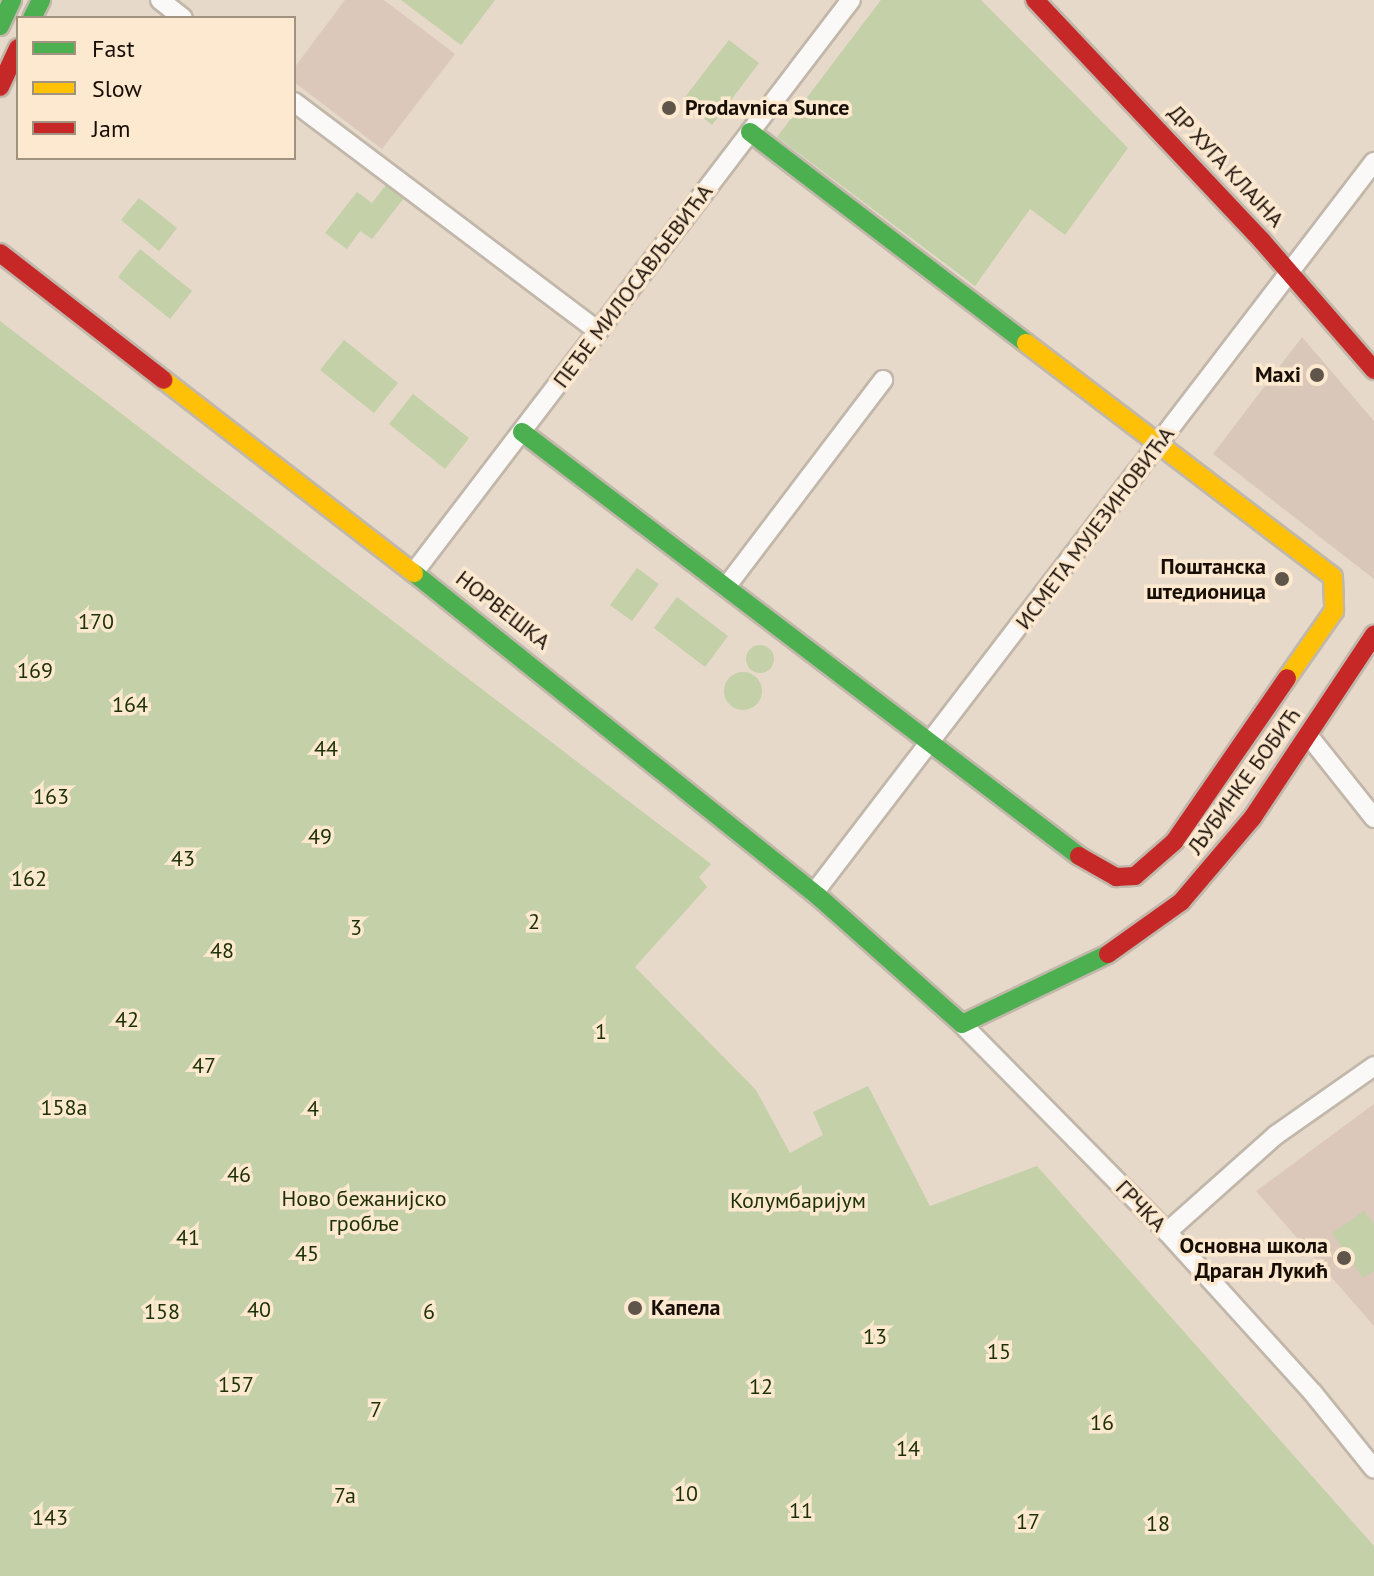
<!DOCTYPE html>
<html>
<head>
<meta charset="utf-8">
<style>
	body { margin:0 }
	#map { position:relative; width:1374px; height:1576px; overflow:hidden; background:#e6d9c9; font-family:"PT Sans",sans-serif }
	div>[style] { position:absolute }
	.commercial>* { inset:0; background:#d9c8ba }
	.education>* { inset:0; background:#dbc8ba }
	.green>* { inset:0; background:#c3d0a8 }
	.round { border-radius:50% }
	.roads { filter:drop-shadow(2px 0 #c1b7aa) drop-shadow(-2px 0 #c1b7aa) drop-shadow(0 2px #c1b7aa) drop-shadow(0 -2px #c1b7aa) }
	.street>* { height:18px; margin:-9px; padding:0 9px; transform-origin:9px; border-radius:9px; background:#fbf9f7 }
	.fast>* { height:18px; margin:-9px; padding:0 9px; transform-origin:9px; border-radius:9px; background:#4caf50 }
	.slow>* { height:18px; margin:-9px; padding:0 9px; transform-origin:9px; border-radius:9px; background:#ffc107 }
	.jam>* { height:18px; margin:-9px; padding:0 9px; transform-origin:9px; border-radius:9px; background:#c62828 }
	.dots>* { width:22px; height:22px; translate:-50% -50%; box-sizing:border-box; border:4px solid #fde8d0; border-radius:50% }
	span { translate:-50% -50%; white-space:nowrap; text-align:center; line-height:1.15; -webkit-text-stroke:7px #fde8d0; paint-order:stroke }
	.poi-label { font-size:22px; color:#170e05; font-weight:700 }
	.left { translate:0 -50%; text-align:left }
	.right { translate:-100% -50%; text-align:right }
	.street-label { font-size:22px; color:#170e05 }
	.park-label { font-size:22px; color:#1b3004 }
	.legend { position:absolute; left:16px; top:16px; width:280px; height:144px; box-sizing:border-box; background:#fde8d0; border:2px solid #a1917f; margin:0; padding:10px 14px; list-style:none; font-size:24px; color:#170e05 }
	.legend li { display:flex; align-items:center; gap:16px; height:40px }
	.legend b { width:40px; border:2px solid #a1917f }
</style>
</head>
<body>
<div id="map">
	<div class="commercial">
		<div style="clip-path:polygon(1302px 337px,1374px 421px,1374px 579px,1213px 454px)"></div>
	</div>
	<div class="education">
		<div style="clip-path:polygon(345px 0,384px 0,455px 54px,382px 149px,294px 82px,294px 68px)"></div>
		<div style="clip-path:polygon(1374px 1104px,1374px 1326px,1256px 1191px)"></div>
	</div>
	<div class="green">
		<div style="clip-path:polygon(401px 0,495px 0,461px 45px)"></div>
		<div style="clip-path:polygon(881px 0,981px 0,1128px 148px,1065px 235px,1030px 209px,975px 286px,777px 137px)"></div>
		<div style="clip-path:polygon(729px 40px,759px 63px,712px 125px,682px 101px)"></div>
		<div style="clip-path:polygon(386px 185px,404px 198px,372px 239px,360px 231px,347px 249px,325px 233px,357px 192px,372px 203px)"></div>
		<div style="clip-path:polygon(139px 198px,177px 228px,159px 251px,121px 220px)"></div>
		<div style="clip-path:polygon(140px 249px,192px 291px,170px 319px,118px 277px)"></div>
		<div style="clip-path:polygon(0 321px,711px 864px,699px 877px,707px 887px,635px 967px,756px 1090px,790px 1153px,823px 1135px,813px 1112px,868px 1086px,930px 1206px,1037px 1166px,1374px 1546px,1374px 1576px,0 1576px)"></div>
		<div style="clip-path:polygon(344px 340px,398px 383px,374px 413px,320px 370px)"></div>
		<div style="clip-path:polygon(413px 394px,469px 438px,445px 469px,389px 424px)"></div>
		<div style="clip-path:polygon(637px 568px,659px 584px,632px 621px,610px 605px)"></div>
		<div style="clip-path:polygon(677px 597px,728px 636px,705px 667px,654px 628px)"></div>
		<div class="round" style="left:746px;top:645px;width:28px;height:28px"></div>
		<div class="round" style="left:724px;top:672px;width:38px;height:38px"></div>
		<div style="clip-path:polygon(1364px 1211px,1374px 1224px,1374px 1271px,1363px 1278px,1332px 1233px)"></div>
	</div>
	<div class="roads">
		<div class="street">
			<div style="left:160px;top:0;width:29px;rotate:38deg"></div>
			<div style="left:294px;top:102px;width:381px;rotate:37deg"></div>
			<div style="left:415px;top:571px;width:718px;rotate:-52.64deg"></div>
			<div style="left:726px;top:587px;width:260px;rotate:-52.8deg"></div>
			<div style="left:1308px;top:735px;width:106px;rotate:51.5deg"></div>
			<div style="left:814px;top:893px;width:921px;rotate:-52.55deg"></div>
			<div style="left:962px;top:1024px;width:292px;rotate:45.4deg"></div>
			<div style="left:1167px;top:1232px;width:217px;rotate:47.8deg"></div>
			<div style="left:1313px;top:1393px;width:97px;rotate:51.2deg"></div>
			<div style="left:1167px;top:1232px;width:146px;rotate:-41.7deg"></div>
			<div style="left:1276px;top:1135px;width:120px;rotate:-35.1deg"></div>
		</div>
		<div class="fast">
			<div style="left:32px;top:18px;width:20px;rotate:-63deg"></div>
			<div style="left:0;top:26px;width:29px;rotate:-65deg"></div>
			<div style="left:750px;top:132px;width:347px;rotate:37.4deg"></div>
			<div style="left:522px;top:432px;width:700px;rotate:37.28deg"></div>
			<div style="left:414px;top:573px;width:519px;rotate:38.66deg"></div>
			<div style="left:819px;top:897px;width:191px;rotate:41.6deg"></div>
			<div style="left:962px;top:1024px;width:162px;rotate:-25.6deg"></div>
		</div>
		<div class="slow">
			<div style="left:1026px;top:343px;width:386px;rotate:37.3deg"></div>
			<div style="left:1333px;top:577px;width:34px;rotate:88deg"></div>
			<div style="left:1334px;top:611px;width:82px;rotate:125deg"></div>
			<div style="left:164px;top:380px;width:316px;rotate:37.7deg"></div>
		</div>
		<div class="jam">
			<div style="left:1035px;top:0;width:331px;rotate:46.7deg"></div>
			<div style="left:1262px;top:241px;width:171px;rotate:49deg"></div>
			<div style="left:0;top:87px;width:43px;rotate:-65.2deg"></div>
			<div style="left:0;top:253px;width:207px;rotate:37.8deg"></div>
			<div style="left:1079px;top:856px;width:43px;rotate:29.6deg"></div>
			<div style="left:1116px;top:877px;width:19px;rotate:-3deg"></div>
			<div style="left:1135px;top:876px;width:52px;rotate:-41.1deg"></div>
			<div style="left:1174px;top:842px;width:199px;rotate:-55.4deg"></div>
			<div style="left:1108px;top:954px;width:90px;rotate:-35.5deg"></div>
			<div style="left:1181px;top:902px;width:111px;rotate:-49.7deg"></div>
			<div style="left:1253px;top:817px;width:219px;rotate:-56.4deg"></div>
		</div>
	</div>
	<div class="dots">
		<div style="left:669px;top:108px;background:#5f554a"></div>
		<div style="left:1317px;top:375px;background:#5f554a"></div>
		<div style="left:1282px;top:579px;background:#5f554a"></div>
		<div style="left:1344px;top:1258px;background:#5f554a"></div>
		<div style="left:635px;top:1308px;background:#5f554a"></div>
	</div>
	<div class="poi-label">
		<span class="left" style="left:685px;top:108px">Prodavnica Sunce</span>
		<span class="right" style="left:1301px;top:375px">Maxi</span>
		<span class="right" style="left:1266px;top:579px">Поштанска<br>штедионица</span>
		<span class="right" style="left:1328px;top:1258px">Основна школа<br>Драган Лукић</span>
		<span class="left" style="left:651px;top:1308px">Капела</span>
	</div>
	<div class="street-label">
		<span style="left:1226px;top:166px;rotate:47deg">ДР ХУГА КЛАЈНА</span>
		<span style="left:633px;top:286px;rotate:-53deg">ПЕЂЕ МИЛОСАВЉЕВИЋА</span>
		<span style="left:1095px;top:528px;rotate:-53deg">ИСМЕТА МУЈЕЗИНОВИЋА</span>
		<span style="left:503px;top:610px;rotate:38deg">НОРВЕШКА</span>
		<span style="left:1244px;top:781px;rotate:-54deg">ЉУБИНКЕ БОБИЋ</span>
		<span style="left:1141px;top:1206px;rotate:46deg">ГРЧКА</span>
	</div>
	<div class="park-label">
		<span style="left:96px;top:622px">170</span>
		<span style="left:35px;top:671px">169</span>
		<span style="left:130px;top:705px">164</span>
		<span style="left:326px;top:749px">44</span>
		<span style="left:51px;top:797px">163</span>
		<span style="left:320px;top:837px">49</span>
		<span style="left:183px;top:859px">43</span>
		<span style="left:29px;top:879px">162</span>
		<span style="left:534px;top:922px">2</span>
		<span style="left:356px;top:928px">3</span>
		<span style="left:222px;top:951px">48</span>
		<span style="left:127px;top:1020px">42</span>
		<span style="left:601px;top:1032px">1</span>
		<span style="left:204px;top:1066px">47</span>
		<span style="left:64px;top:1108px">158a</span>
		<span style="left:313px;top:1109px">4</span>
		<span style="left:239px;top:1175px">46</span>
		<span style="left:364px;top:1211px">Ново бежанијско<br>гробље</span>
		<span style="left:798px;top:1201px">Колумбаријум</span>
		<span style="left:188px;top:1238px">41</span>
		<span style="left:307px;top:1254px">45</span>
		<span style="left:259px;top:1310px">40</span>
		<span style="left:162px;top:1312px">158</span>
		<span style="left:429px;top:1312px">6</span>
		<span style="left:875px;top:1337px">13</span>
		<span style="left:999px;top:1352px">15</span>
		<span style="left:236px;top:1385px">157</span>
		<span style="left:761px;top:1387px">12</span>
		<span style="left:376px;top:1410px">7</span>
		<span style="left:1102px;top:1423px">16</span>
		<span style="left:908px;top:1449px">14</span>
		<span style="left:686px;top:1494px">10</span>
		<span style="left:345px;top:1496px">7a</span>
		<span style="left:801px;top:1511px">11</span>
		<span style="left:50px;top:1518px">143</span>
		<span style="left:1028px;top:1522px">17</span>
		<span style="left:1158px;top:1524px">18</span>
	</div>
	<ul class="legend">
	<li><b style="height:10px;background:#4caf50"></b>Fast</li>
	<li><b style="height:10px;background:#ffc107"></b>Slow</li>
	<li><b style="height:10px;background:#c62828"></b>Jam</li>
	</ul>
</div>
</body>
</html>
